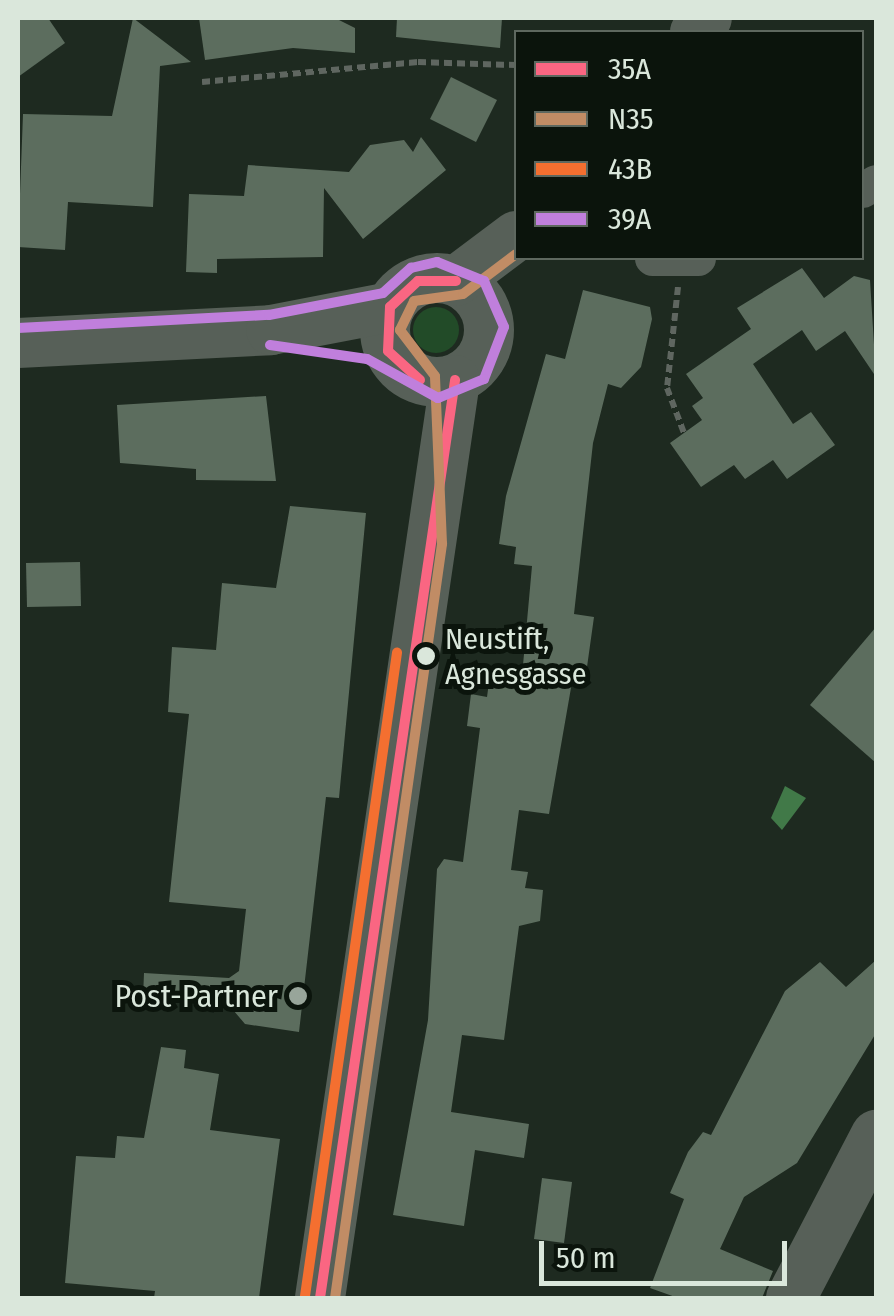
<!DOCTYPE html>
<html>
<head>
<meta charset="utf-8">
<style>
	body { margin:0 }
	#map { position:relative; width:894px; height:1316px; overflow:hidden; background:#1e2a20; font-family:"Fira Sans Condensed",sans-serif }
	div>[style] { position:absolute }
	.green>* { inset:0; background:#224b28 }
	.round { border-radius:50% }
	.water>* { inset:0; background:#417948 }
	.building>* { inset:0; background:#5c6d5e }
	.path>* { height:6px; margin-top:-3px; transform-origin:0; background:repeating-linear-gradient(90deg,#5f6660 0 8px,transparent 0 13px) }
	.street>* { height:35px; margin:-17.5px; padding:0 17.5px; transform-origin:17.5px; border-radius:17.5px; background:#576058 }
	.secondary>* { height:50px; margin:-25px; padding:0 25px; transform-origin:25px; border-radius:25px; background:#576058 }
	.secondary>.ring { margin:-25px; padding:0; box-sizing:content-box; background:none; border:50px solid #576058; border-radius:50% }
	.bus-1>* { height:10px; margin:-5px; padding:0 5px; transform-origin:5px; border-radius:5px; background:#fa6682 }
	.bus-2>* { height:10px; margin:-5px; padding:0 5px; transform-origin:5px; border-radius:5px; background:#c18c65 }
	.bus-3>* { height:10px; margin:-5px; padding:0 5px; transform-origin:5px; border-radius:5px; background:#f46f30 }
	.bus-4>* { height:10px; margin:-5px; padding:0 5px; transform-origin:5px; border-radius:5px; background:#c07fdc }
	.dots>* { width:28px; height:28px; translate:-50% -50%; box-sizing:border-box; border:5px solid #0b140c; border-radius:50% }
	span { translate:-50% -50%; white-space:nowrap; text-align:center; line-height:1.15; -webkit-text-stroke:10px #0b140c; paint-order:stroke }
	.bus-label { font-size:30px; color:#dae7db }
	.left { translate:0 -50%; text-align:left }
	.poi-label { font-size:32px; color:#dae7db }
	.right { translate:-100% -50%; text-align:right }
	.frame { position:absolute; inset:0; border:20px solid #dae7db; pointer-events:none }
	.legend { position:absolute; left:514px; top:30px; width:350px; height:230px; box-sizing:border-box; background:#0b140c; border:2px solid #5e685f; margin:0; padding:12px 18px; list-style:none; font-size:30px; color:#dae7db }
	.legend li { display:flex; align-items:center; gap:20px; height:50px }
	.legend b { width:50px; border:2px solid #5e685f }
	.scale { position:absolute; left:539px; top:1241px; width:248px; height:45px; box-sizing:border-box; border:5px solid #dae7db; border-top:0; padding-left:12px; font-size:30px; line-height:35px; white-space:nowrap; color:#dae7db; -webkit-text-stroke:8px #0b140c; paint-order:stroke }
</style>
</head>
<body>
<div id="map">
	<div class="green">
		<div class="round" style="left:413px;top:307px;width:46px;height:46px"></div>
	</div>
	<div class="water">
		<div style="clip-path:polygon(785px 786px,806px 798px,782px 830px,771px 818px)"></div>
	</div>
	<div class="building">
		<div style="clip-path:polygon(18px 18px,48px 18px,65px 43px,18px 77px)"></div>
		<div style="clip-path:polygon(133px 18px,191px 62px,160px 66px,153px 207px,68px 202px,65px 250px,18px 247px,23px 114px,112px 116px)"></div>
		<div style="clip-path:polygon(199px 18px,335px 18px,355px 28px,355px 53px,293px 48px,205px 60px)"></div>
		<div style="clip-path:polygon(397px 18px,502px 18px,500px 48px,396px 37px)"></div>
		<div style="clip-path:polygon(451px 77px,497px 100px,476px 142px,430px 119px)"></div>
		<div style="clip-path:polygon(421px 137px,446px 170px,363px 239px,324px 188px,323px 257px,217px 259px,217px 273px,186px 272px,189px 194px,244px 196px,248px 165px,349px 172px,370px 145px,404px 140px,413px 152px)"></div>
		<div style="clip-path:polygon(802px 268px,824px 298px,854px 276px,870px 280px,876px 377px,845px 331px,816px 351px,802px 330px,753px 364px,793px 424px,811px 412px,835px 445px,787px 479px,773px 460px,745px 479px,734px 465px,701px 487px,670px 443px,702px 420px,692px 406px,703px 398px,686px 374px,751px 329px,737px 308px)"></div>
		<div style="clip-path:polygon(583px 290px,650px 307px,652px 319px,641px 367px,621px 388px,608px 384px,593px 443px,574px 614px,594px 617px,587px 667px,575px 665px,549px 814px,519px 810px,511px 870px,528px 872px,525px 888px,543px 890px,540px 921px,519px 926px,504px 1040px,462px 1035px,451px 1112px,529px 1124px,524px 1158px,475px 1150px,464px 1226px,393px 1215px,428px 1020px,437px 869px,444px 859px,463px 862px,480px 728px,467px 726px,471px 694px,487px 697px,489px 682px,521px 687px,532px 566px,514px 564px,516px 547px,499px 544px,506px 496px,546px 354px,565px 359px)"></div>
		<div style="clip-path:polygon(266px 396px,276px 481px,196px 480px,196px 469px,120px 463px,117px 405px)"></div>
		<div style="clip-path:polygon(290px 506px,366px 513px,339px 798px,326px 797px,299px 1032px,245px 1024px,228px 1004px,143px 998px,144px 973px,229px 978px,239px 971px,246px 909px,169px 902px,189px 714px,168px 712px,172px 647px,216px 650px,222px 583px,276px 588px)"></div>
		<div style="clip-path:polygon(80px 562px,81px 606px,27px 607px,26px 563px)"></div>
		<div style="clip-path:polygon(876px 627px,876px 763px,810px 705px)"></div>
		<div style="clip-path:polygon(876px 960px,876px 1033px,797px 1163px,744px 1197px,720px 1249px,773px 1271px,762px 1298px,678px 1298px,650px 1288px,684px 1199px,670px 1193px,688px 1152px,703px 1132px,711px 1135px,785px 991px,820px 962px,846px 987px)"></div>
		<div style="clip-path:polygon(161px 1047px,186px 1050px,184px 1068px,219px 1074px,210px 1130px,280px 1139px,259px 1298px,154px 1298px,155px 1291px,65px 1283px,76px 1156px,115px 1158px,117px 1136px,144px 1138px)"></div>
		<div style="clip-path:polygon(542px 1178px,572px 1182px,564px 1243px,534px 1239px)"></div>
	</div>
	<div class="path">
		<div style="left:202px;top:82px;width:217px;rotate:-5.3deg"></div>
		<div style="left:418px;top:62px;width:98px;rotate:1.8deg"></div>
		<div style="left:678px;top:287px;width:102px;rotate:96.2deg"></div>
		<div style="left:667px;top:388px;width:48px;rotate:69.3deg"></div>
	</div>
	<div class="street">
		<div style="left:862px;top:190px;width:16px;rotate:-30deg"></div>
		<div style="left:652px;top:258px;width:46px"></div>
	</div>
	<div class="secondary">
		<div style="left:695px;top:32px;width:18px;rotate:-49deg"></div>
		<div class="ring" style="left:385px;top:278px;width:54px;height:54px"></div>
		<div style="left:456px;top:281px;width:75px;rotate:-36.9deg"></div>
		<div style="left:18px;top:343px;width:253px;rotate:-2.9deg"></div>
		<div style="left:271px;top:330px;width:121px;rotate:-10.9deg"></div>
		<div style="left:320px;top:1298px;width:928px;rotate:-81.63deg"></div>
		<div style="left:791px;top:1298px;width:184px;rotate:-62.5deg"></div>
	</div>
	<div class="bus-1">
		<div style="left:420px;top:380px;width:43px;rotate:-137.8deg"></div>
		<div style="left:388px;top:351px;width:44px;rotate:-87.4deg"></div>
		<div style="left:390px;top:307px;width:38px;rotate:-43deg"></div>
		<div style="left:418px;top:281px;width:38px"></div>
		<div style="left:320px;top:1298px;width:928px;rotate:-81.63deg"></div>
	</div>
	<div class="bus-2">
		<div style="left:335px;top:1298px;width:762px;rotate:-81.92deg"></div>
		<div style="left:442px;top:544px;width:168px;rotate:-92.4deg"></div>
		<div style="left:435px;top:376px;width:58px;rotate:-127.3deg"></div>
		<div style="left:400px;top:330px;width:32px;rotate:-64deg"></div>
		<div style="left:414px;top:301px;width:49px;rotate:-8.1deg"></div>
		<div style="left:463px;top:294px;width:66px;rotate:-37deg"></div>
	</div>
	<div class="bus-3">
		<div style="left:305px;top:1296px;width:650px;rotate:-81.86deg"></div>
	</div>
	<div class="bus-4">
		<div style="left:18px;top:328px;width:251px;rotate:-3deg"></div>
		<div style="left:269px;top:315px;width:116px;rotate:-10.9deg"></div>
		<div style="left:383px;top:293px;width:38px;rotate:-42deg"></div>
		<div style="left:411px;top:268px;width:27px;rotate:-13deg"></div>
		<div style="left:437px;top:262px;width:51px;rotate:22deg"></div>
		<div style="left:484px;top:281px;width:50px;rotate:66.5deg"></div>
		<div style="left:504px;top:327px;width:56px;rotate:111deg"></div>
		<div style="left:484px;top:379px;width:50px;rotate:157.6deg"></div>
		<div style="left:438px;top:398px;width:81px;rotate:-151.2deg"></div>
		<div style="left:367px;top:359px;width:98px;rotate:-171.8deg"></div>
	</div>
	<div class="dots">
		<div style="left:426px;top:656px;background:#dae7db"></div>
		<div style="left:298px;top:996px;background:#98a59a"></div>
	</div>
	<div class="bus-label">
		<span class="left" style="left:445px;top:656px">Neustift,<br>Agnesgasse</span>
	</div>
	<div class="poi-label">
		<span class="right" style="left:278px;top:996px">Post-Partner</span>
	</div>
	<div class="frame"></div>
	<ul class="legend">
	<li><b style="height:12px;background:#fa6682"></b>35A</li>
	<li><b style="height:12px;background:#c18c65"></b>N35</li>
	<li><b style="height:12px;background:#f46f30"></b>43B</li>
	<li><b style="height:12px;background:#c07fdc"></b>39A</li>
	</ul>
	<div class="scale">50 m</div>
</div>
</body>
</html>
